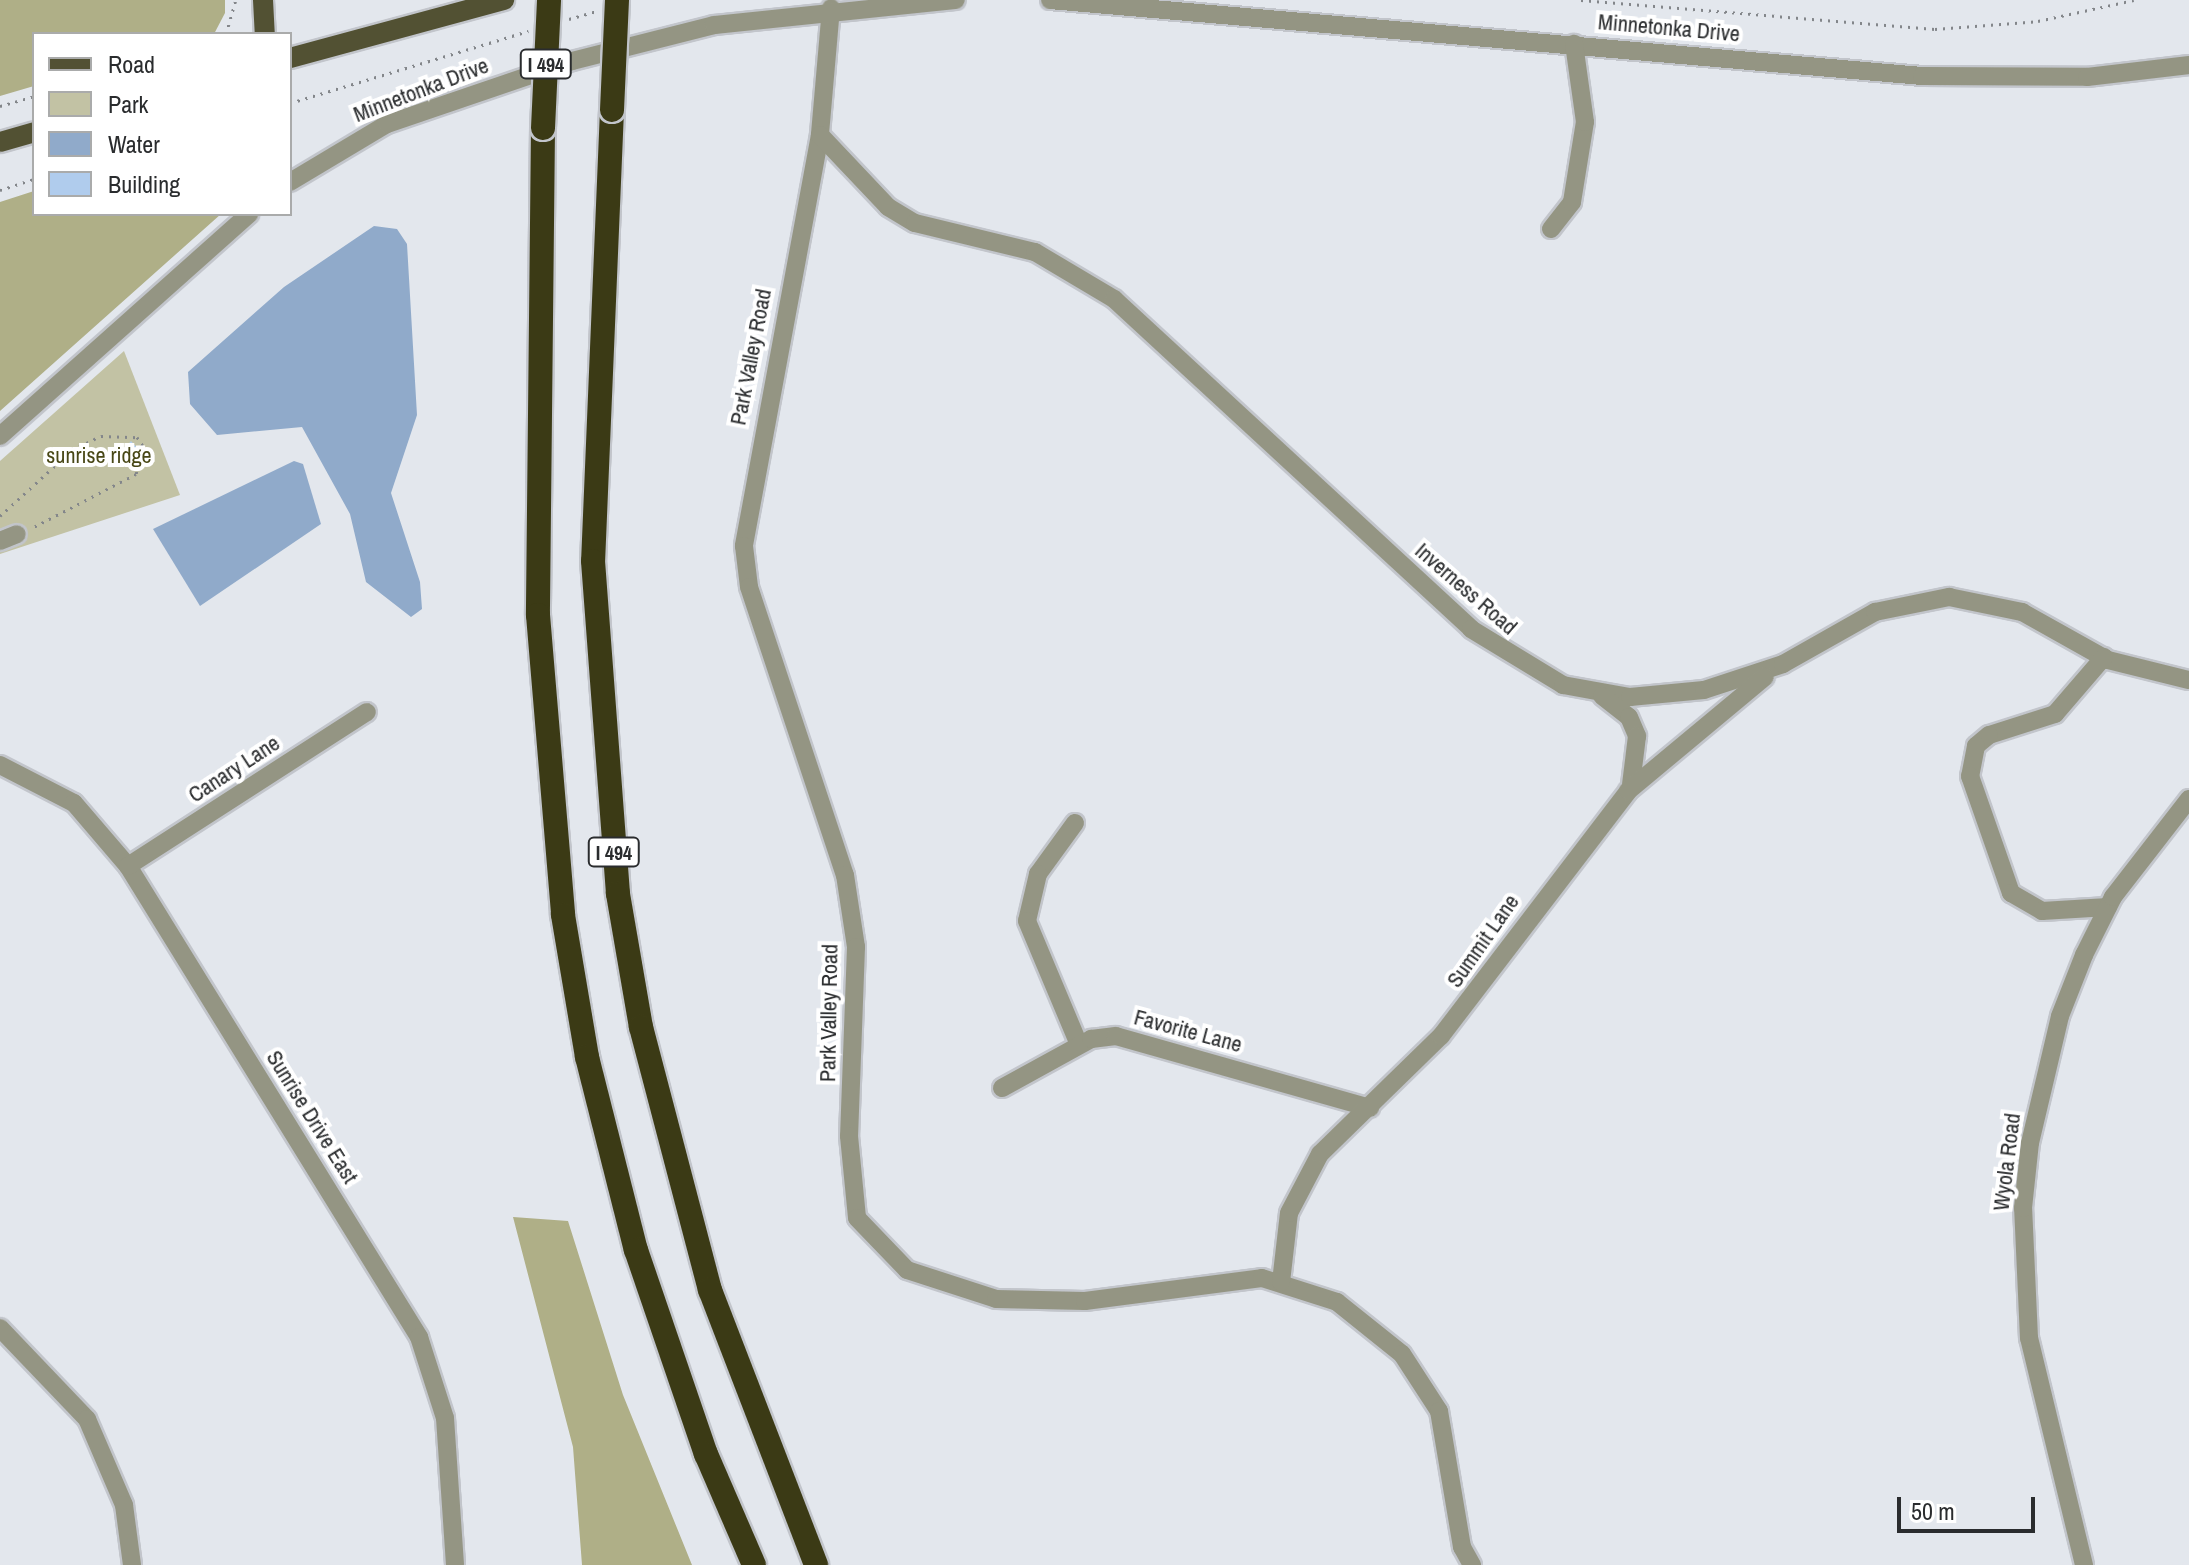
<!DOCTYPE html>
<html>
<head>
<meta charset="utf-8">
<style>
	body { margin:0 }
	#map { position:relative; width:2189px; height:1565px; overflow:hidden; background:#e3e7ed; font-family:"Archivo Narrow",sans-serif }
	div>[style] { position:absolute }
	.green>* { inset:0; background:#c2c2a4 }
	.forest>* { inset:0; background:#afaf87 }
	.water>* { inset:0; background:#90aaca }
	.building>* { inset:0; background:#b0cced }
	.path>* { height:3px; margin-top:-1.5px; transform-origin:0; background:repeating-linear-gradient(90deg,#83868a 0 2px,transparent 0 8px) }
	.roads { filter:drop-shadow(2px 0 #c2c5cb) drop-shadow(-2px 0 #c2c5cb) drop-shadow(0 2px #c2c5cb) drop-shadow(0 -2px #c2c5cb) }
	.minor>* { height:18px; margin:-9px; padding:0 9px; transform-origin:9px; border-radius:9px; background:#949583 }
	.major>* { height:20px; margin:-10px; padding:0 10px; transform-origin:10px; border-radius:10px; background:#525133 }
	.highway>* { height:24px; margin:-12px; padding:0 12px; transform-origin:12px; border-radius:12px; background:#3b3a15 }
	.bridges { filter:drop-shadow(2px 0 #c2c5cb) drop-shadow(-2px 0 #c2c5cb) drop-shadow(0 2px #c2c5cb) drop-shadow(0 -2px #c2c5cb) }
	.highway-bridge>* { height:24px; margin:-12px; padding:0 12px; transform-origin:12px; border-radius:12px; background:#3b3a15 }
	span { translate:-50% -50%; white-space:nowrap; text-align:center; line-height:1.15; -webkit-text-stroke:8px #fff; paint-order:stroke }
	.shield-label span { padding:2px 6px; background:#fff; border:2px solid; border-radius:6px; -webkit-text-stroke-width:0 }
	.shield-label { font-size:20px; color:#2a2c2e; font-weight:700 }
	.street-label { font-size:22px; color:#2a2c2e }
	.park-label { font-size:22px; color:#484716 }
	.legend { position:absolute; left:32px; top:32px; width:260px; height:184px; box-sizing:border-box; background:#fff; border:2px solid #aaabab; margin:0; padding:10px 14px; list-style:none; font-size:24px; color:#2a2c2e }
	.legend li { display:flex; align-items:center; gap:16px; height:40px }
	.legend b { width:40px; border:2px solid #aaabab }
	.scale { position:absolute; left:1897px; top:1497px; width:138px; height:36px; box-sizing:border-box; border:4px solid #2a2c2e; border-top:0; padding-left:10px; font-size:24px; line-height:28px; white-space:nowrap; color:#2a2c2e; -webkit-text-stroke:6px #fff; paint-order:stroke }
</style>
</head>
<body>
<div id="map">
	<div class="green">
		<div style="clip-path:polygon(124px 351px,180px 495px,0 554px,0 461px)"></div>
	</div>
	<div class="forest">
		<div style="clip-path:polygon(0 0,225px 0,225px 13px,214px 34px,34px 34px,34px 86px,0 96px)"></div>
		<div style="clip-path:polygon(34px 191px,34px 214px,221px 214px,0 411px,0 202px)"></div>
		<div style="clip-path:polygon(513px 1217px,568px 1221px,623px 1395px,692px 1565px,582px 1565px,573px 1447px)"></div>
	</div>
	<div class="water">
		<div style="clip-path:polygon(374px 226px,397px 229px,407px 244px,417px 415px,391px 493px,420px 582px,422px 609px,411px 617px,366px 582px,350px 514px,302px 427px,217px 435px,190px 404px,188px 372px,284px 287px)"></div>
		<div style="clip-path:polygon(294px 461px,303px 464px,321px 524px,200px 606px,153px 529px)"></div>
	</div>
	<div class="building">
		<div style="clip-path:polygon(131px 441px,139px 450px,131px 458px,123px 450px)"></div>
	</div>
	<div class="path">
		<div style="left:1581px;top:0;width:355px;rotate:4.7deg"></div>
		<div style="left:1935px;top:29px;width:103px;rotate:-4.4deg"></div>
		<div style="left:2038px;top:21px;width:98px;rotate:-12.3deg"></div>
		<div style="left:569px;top:19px;width:29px;rotate:-16deg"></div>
		<div style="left:226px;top:34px;width:35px;rotate:-74deg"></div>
		<div style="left:290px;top:103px;width:249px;rotate:-16.8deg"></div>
		<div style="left:0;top:106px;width:35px;rotate:-16deg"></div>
		<div style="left:0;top:190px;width:36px;rotate:-18deg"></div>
		<div style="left:0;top:516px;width:98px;rotate:-42.5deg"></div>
		<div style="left:72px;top:450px;width:32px;rotate:-26deg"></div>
		<div style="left:101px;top:436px;width:36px;rotate:2deg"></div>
		<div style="left:137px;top:437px;width:14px;rotate:56deg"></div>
		<div style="left:145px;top:449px;width:27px;rotate:110deg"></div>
		<div style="left:136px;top:474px;width:117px;rotate:152.6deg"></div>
	</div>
	<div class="roads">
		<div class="minor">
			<div style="left:1050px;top:0;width:875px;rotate:4.98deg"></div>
			<div style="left:1922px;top:76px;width:165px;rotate:0.3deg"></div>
			<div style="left:2087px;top:77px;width:103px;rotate:-6.7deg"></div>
			<div style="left:831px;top:8px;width:127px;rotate:95deg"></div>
			<div style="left:820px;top:135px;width:418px;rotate:100.5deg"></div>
			<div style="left:744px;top:546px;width:41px;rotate:83deg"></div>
			<div style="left:749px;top:587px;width:304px;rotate:71.6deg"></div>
			<div style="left:845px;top:875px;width:73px;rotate:81.3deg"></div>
			<div style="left:856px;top:947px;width:189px;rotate:92.1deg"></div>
			<div style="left:849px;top:1136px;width:82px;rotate:84.4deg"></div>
			<div style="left:857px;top:1218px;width:72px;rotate:46.1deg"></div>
			<div style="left:907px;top:1270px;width:94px;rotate:18deg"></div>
			<div style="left:996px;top:1299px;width:89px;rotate:1.3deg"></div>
			<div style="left:1085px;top:1301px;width:178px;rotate:-7.4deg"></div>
			<div style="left:1262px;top:1278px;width:79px;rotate:17.7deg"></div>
			<div style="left:1337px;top:1302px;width:83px;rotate:38.7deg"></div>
			<div style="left:1402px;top:1354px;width:68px;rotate:57deg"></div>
			<div style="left:1439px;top:1411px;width:138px;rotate:80.4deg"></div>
			<div style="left:1462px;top:1547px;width:21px;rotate:61deg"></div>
			<div style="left:820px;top:135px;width:99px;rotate:46.6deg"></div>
			<div style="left:888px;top:207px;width:31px;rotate:31deg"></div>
			<div style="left:915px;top:223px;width:123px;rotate:13.6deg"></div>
			<div style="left:1035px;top:252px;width:92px;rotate:30.7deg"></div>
			<div style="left:1114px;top:299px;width:486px;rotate:42.7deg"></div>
			<div style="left:1471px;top:629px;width:108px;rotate:31.3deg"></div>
			<div style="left:1563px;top:685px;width:68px;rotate:10.2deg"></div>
			<div style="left:1630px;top:697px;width:74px;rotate:-5.4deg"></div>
			<div style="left:1704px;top:690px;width:83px;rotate:-18.2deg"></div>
			<div style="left:1783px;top:664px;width:106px;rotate:-29.5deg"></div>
			<div style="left:1875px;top:612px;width:76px;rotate:-11.5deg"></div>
			<div style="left:1949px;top:597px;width:75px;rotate:11.6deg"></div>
			<div style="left:2022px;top:612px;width:98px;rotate:29.2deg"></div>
			<div style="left:2108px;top:660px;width:83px;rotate:13.9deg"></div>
			<div style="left:290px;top:182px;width:113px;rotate:-30.9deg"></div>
			<div style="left:387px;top:124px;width:195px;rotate:-18.8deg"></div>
			<div style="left:572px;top:61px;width:146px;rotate:-14.2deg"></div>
			<div style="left:714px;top:25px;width:243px;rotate:-5.9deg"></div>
			<div style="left:1551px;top:229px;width:34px;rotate:-52deg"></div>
			<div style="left:1572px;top:202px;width:81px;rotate:-80.8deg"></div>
			<div style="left:1585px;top:122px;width:79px;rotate:-98deg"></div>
			<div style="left:0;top:436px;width:334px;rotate:-41.7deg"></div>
			<div style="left:0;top:541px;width:18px;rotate:-22deg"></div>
			<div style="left:2104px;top:657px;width:75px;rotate:130.7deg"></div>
			<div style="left:2055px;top:714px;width:69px;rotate:162.3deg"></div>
			<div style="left:1989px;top:735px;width:17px;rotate:140deg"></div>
			<div style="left:1976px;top:746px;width:31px;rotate:101deg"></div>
			<div style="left:1970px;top:776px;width:124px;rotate:70.7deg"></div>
			<div style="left:2011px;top:893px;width:36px;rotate:30deg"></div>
			<div style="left:2042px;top:911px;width:66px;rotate:-3.5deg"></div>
			<div style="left:1602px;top:696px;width:34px;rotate:38deg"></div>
			<div style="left:1629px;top:717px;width:21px;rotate:67deg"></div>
			<div style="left:1637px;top:736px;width:49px;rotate:97deg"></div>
			<div style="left:0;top:765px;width:83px;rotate:27.2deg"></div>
			<div style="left:74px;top:803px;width:83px;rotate:49.4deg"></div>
			<div style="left:128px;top:866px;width:554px;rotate:58.29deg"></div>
			<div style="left:419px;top:1337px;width:85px;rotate:72.2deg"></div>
			<div style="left:445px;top:1418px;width:147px;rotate:86.1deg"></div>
			<div style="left:1075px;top:823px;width:63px;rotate:126deg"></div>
			<div style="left:1038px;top:874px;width:48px;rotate:103.2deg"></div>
			<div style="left:1027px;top:921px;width:134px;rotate:67.2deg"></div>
			<div style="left:128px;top:866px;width:284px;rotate:-32.8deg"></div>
			<div style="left:1002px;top:1088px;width:102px;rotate:-28.8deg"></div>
			<div style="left:1091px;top:1039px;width:25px;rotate:-7deg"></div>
			<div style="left:1116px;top:1036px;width:264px;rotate:15.8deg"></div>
			<div style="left:1281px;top:1282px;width:69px;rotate:-83.4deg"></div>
			<div style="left:1289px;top:1213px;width:67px;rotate:-62.3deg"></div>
			<div style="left:1320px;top:1154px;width:169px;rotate:-44.3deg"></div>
			<div style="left:1441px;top:1036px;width:308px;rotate:-52.6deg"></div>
			<div style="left:1628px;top:791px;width:178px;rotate:-39.8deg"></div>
			<div style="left:0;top:1328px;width:126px;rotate:46.3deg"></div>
			<div style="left:87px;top:1419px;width:94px;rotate:66.7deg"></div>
			<div style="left:124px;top:1505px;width:61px;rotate:82.4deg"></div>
			<div style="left:2084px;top:1565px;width:234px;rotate:-103.6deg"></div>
			<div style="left:2029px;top:1338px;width:130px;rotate:-92.6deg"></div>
			<div style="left:2023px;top:1208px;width:65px;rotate:-83.9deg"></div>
			<div style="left:2030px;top:1143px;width:130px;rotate:-76.7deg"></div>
			<div style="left:2060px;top:1016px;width:66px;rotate:-68.5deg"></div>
			<div style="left:2084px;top:955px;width:65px;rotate:-63.4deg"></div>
			<div style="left:2113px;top:897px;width:124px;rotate:-52.2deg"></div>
		</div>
		<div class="major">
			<div style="left:263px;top:0;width:34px;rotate:87deg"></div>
			<div style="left:290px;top:58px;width:222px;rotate:-15.2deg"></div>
			<div style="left:0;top:142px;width:35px;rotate:-16deg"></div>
		</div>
		<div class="highway">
			<div style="left:612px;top:110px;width:451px;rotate:92.4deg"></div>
			<div style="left:593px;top:561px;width:334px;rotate:85.7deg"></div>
			<div style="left:618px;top:894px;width:135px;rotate:80.2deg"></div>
			<div style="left:641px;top:1027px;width:272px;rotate:75.3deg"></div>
			<div style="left:710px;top:1290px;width:295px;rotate:68.9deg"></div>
			<div style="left:543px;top:128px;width:487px;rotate:90.6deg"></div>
			<div style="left:538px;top:615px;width:301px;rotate:85.2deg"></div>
			<div style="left:563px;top:915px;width:144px;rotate:80.4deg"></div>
			<div style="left:587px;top:1057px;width:199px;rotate:75.8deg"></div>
			<div style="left:636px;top:1250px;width:216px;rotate:71.1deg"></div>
			<div style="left:706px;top:1454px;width:121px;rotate:66.6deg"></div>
		</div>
	</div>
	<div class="bridges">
		<div class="highway-bridge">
			<div style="left:612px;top:110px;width:110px;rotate:-87.4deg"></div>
			<div style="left:543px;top:128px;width:128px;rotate:-87.3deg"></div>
		</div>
	</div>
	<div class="shield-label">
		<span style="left:546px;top:64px">I 494</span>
		<span style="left:614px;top:852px">I 494</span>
	</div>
	<div class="street-label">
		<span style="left:1669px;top:28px;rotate:5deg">Minnetonka Drive</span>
		<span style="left:421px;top:90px;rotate:-21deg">Minnetonka Drive</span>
		<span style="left:751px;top:357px;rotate:-79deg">Park Valley Road</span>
		<span style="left:1466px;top:589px;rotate:41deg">Inverness Road</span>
		<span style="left:234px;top:769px;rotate:-33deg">Canary Lane</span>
		<span style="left:1483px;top:941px;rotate:-55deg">Summit Lane</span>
		<span style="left:829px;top:1013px;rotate:-89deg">Park Valley Road</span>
		<span style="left:1188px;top:1031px;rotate:15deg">Favorite Lane</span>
		<span style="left:312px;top:1117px;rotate:58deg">Sunrise Drive East</span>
		<span style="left:2007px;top:1162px;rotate:-83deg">Wyola Road</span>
	</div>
	<div class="park-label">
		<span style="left:99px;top:456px">sunrise ridge</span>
	</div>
	<ul class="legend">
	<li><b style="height:10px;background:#525133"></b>Road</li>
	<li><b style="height:22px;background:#c2c2a4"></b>Park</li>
	<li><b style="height:22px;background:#90aaca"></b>Water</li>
	<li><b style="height:22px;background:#b0cced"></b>Building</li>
	</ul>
	<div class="scale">50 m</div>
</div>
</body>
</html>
